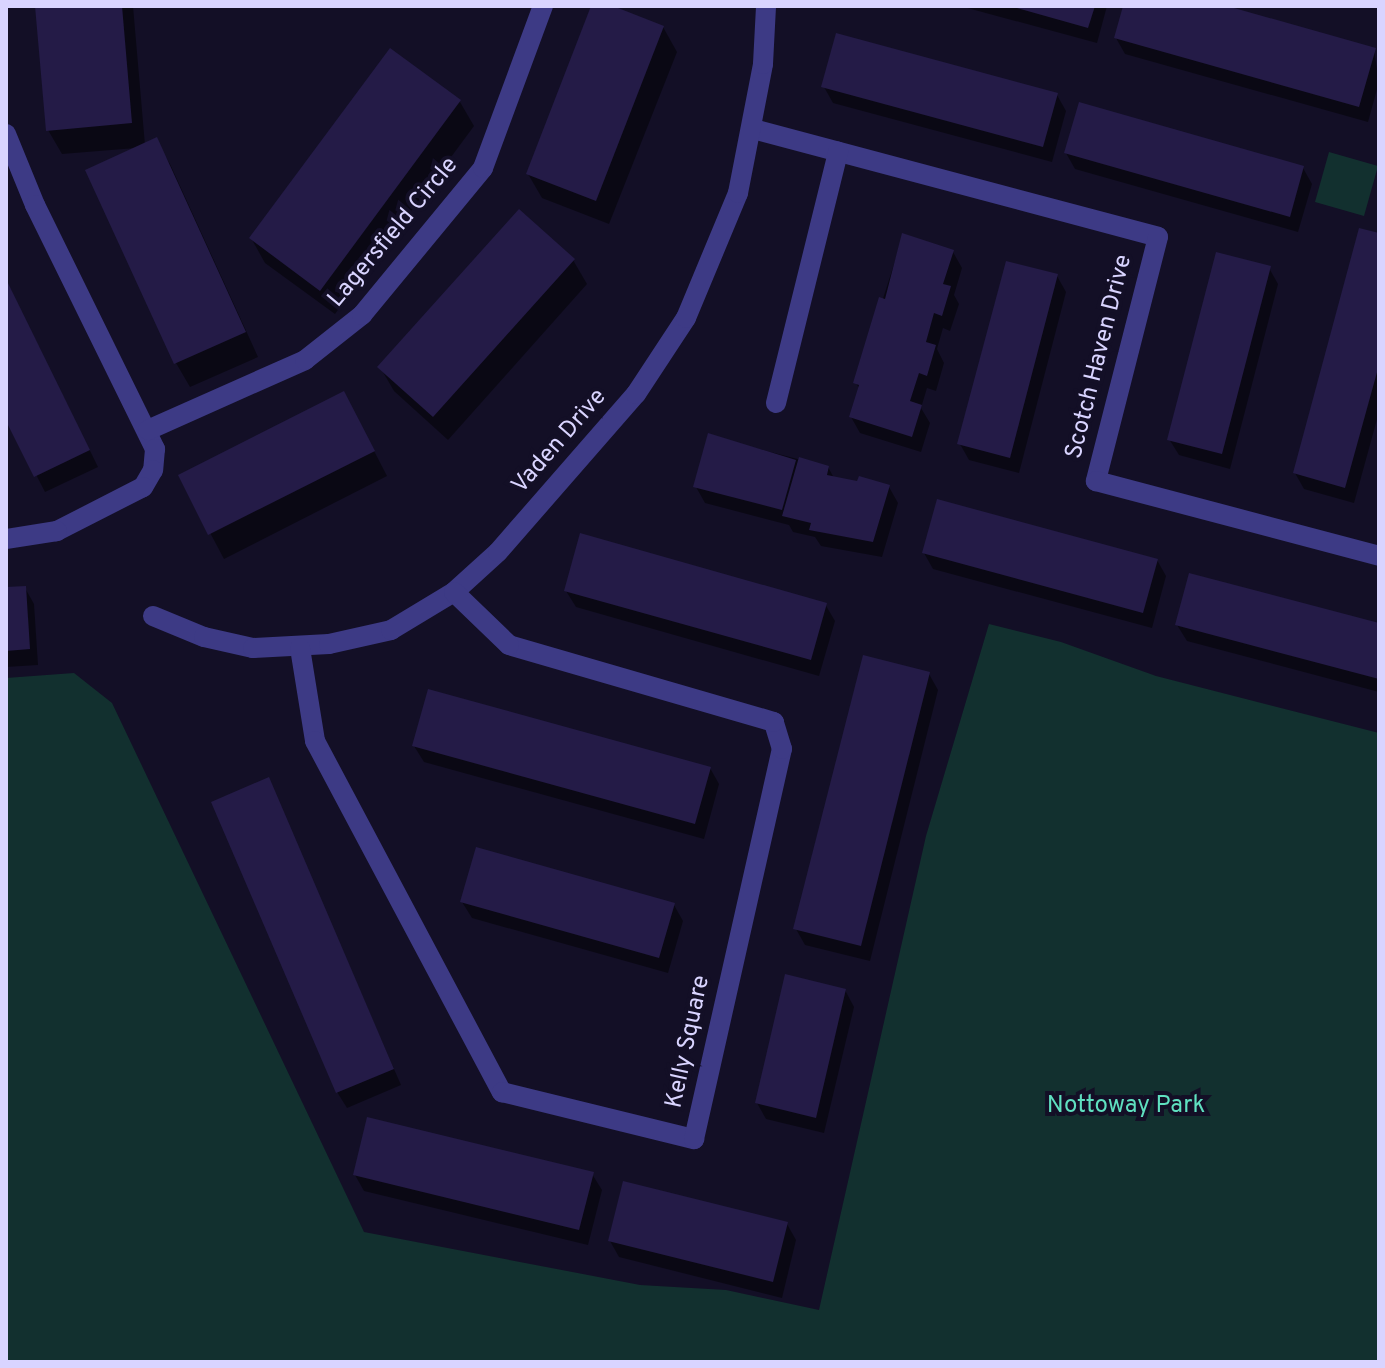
<!DOCTYPE html>
<html>
<head>
<meta charset="utf-8">
<style>
	body { margin:0 }
	#map { position:relative; width:1385px; height:1368px; overflow:hidden; background:#130f26; font-family:Overpass,sans-serif }
	div>[style] { position:absolute }
	.green>* { inset:0; background:#12302f }
	.shadow>* { inset:0; background:#0007 }
	.building>* { inset:0; background:#241b47 }
	.minor>* { height:20px; margin:-10px; padding:0 10px; transform-origin:10px; border-radius:10px; background:#3d3a85 }
	span { translate:-50% -50%; white-space:nowrap; text-align:center; line-height:1.15; -webkit-text-stroke:8px #130f26; paint-order:stroke }
	.street-label { font-size:24px; color:#d9d4ff }
	.park-label { font-size:24px; color:#5fe0c0 }
	.frame { position:absolute; inset:0; border:8px solid #d9d4ff; pointer-events:none }
</style>
</head>
<body>
<div id="map">
	<div class="green">
		<div style="clip-path:polygon(1329px 152px,1378px 166px,1364px 216px,1315px 202px)"></div>
		<div style="clip-path:polygon(989px 624px,1061px 642px,1156px 676px,1379px 733px,1379px 1362px,6px 1362px,6px 678px,74px 673px,112px 703px,364px 1232px,640px 1285px,726px 1290px,819px 1310px,926px 836px)"></div>
	</div>
	<div class="shadow">
		<div style="clip-path:polygon(37px 6px,133px 6px,145px 145px,156px 140px,170px 164px,258px 357px,190px 387px,176px 363px,136px 148px,62px 154px,48px 130px)"></div>
		<div style="clip-path:polygon(593px 6px,607px 6px,663px 27px,677px 52px,609px 224px,542px 198px,528px 174px)"></div>
		<div style="clip-path:polygon(960px 6px,1107px 6px,1097px 43px)"></div>
		<div style="clip-path:polygon(1125px 6px,1220px 6px,1374px 50px,1379px 82px,1368px 122px,1125px 54px,1116px 38px)"></div>
		<div style="clip-path:polygon(824px 87px,1057px 95px,1066px 111px,1052px 162px,833px 103px)"></div>
		<div style="clip-path:polygon(460px 102px,474px 126px,335px 314px,265px 263px,251px 238px)"></div>
		<div style="clip-path:polygon(1066px 153px,1303px 168px,1312px 184px,1298px 232px,1075px 169px)"></div>
		<div style="clip-path:polygon(1379px 235px,1379px 412px,1354px 503px,1304px 489px,1295px 473px)"></div>
		<div style="clip-path:polygon(903px 236px,953px 252px,962px 268px,954px 295px,959px 304px,950px 331px,943px 328px,937px 349px,944px 363px,936px 391px,927px 388px,921px 408px,930px 423px,921px 452px,860px 433px,851px 417px,860px 390px,856px 383px)"></div>
		<div style="clip-path:polygon(573px 260px,587px 284px,448px 440px,394px 391px,380px 367px)"></div>
		<div style="clip-path:polygon(1269px 268px,1278px 284px,1230px 469px,1179px 455px,1169px 439px)"></div>
		<div style="clip-path:polygon(1057px 276px,1066px 292px,1019px 473px,969px 460px,960px 444px)"></div>
		<div style="clip-path:polygon(6px 280px,98px 467px,45px 492px,6px 416px)"></div>
		<div style="clip-path:polygon(357px 418px,387px 476px,224px 559px,180px 476px)"></div>
		<div style="clip-path:polygon(709px 436px,828px 467px,834px 478px,889px 487px,898px 503px,882px 557px,821px 546px,815px 537px,793px 532px,789px 525px,705px 503px,696px 487px)"></div>
		<div style="clip-path:polygon(924px 553px,1157px 560px,1166px 576px,1152px 628px,933px 569px)"></div>
		<div style="clip-path:polygon(25px 588px,34px 604px,38px 665px,6px 667px,6px 589px)"></div>
		<div style="clip-path:polygon(566px 591px,825px 604px,835px 621px,819px 676px,576px 607px)"></div>
		<div style="clip-path:polygon(1177px 625px,1379px 625px,1379px 692px,1187px 641px)"></div>
		<div style="clip-path:polygon(929px 674px,938px 690px,870px 961px,805px 945px,796px 929px)"></div>
		<div style="clip-path:polygon(414px 746px,710px 768px,719px 784px,704px 839px,424px 762px)"></div>
		<div style="clip-path:polygon(268px 780px,401px 1085px,347px 1108px,337px 1092px)"></div>
		<div style="clip-path:polygon(462px 902px,674px 905px,683px 921px,668px 973px,472px 918px)"></div>
		<div style="clip-path:polygon(845px 990px,854px 1007px,824px 1133px,766px 1119px,757px 1103px)"></div>
		<div style="clip-path:polygon(592px 1174px,602px 1190px,588px 1245px,364px 1191px,355px 1175px)"></div>
		<div style="clip-path:polygon(787px 1224px,796px 1240px,782px 1298px,619px 1257px,610px 1241px)"></div>
	</div>
	<div class="building">
		<div style="clip-path:polygon(35px 6px,122px 6px,132px 123px,46px 131px)"></div>
		<div style="clip-path:polygon(591px 6px,613px 6px,664px 26px,596px 201px,526px 174px)"></div>
		<div style="clip-path:polygon(1010px 6px,1095px 6px,1088px 28px)"></div>
		<div style="clip-path:polygon(1123px 6px,1227px 6px,1376px 48px,1359px 107px,1114px 38px)"></div>
		<div style="clip-path:polygon(836px 33px,1058px 93px,1043px 147px,821px 87px)"></div>
		<div style="clip-path:polygon(390px 48px,461px 100px,320px 291px,249px 238px)"></div>
		<div style="clip-path:polygon(1079px 102px,1304px 166px,1290px 217px,1064px 153px)"></div>
		<div style="clip-path:polygon(157px 137px,246px 332px,174px 364px,85px 170px)"></div>
		<div style="clip-path:polygon(519px 209px,575px 259px,433px 417px,377px 367px)"></div>
		<div style="clip-path:polygon(1359px 228px,1379px 233px,1379px 365px,1345px 488px,1293px 473px)"></div>
		<div style="clip-path:polygon(902px 233px,954px 250px,943px 284px,951px 286px,942px 316px,934px 313px,926px 342px,936px 345px,927px 376px,919px 373px,910px 401px,922px 405px,912px 437px,849px 417px,859px 385px,853px 383px,879px 297px,885px 299px)"></div>
		<div style="clip-path:polygon(1216px 252px,1271px 266px,1222px 454px,1167px 440px)"></div>
		<div style="clip-path:polygon(1006px 261px,1058px 274px,1010px 458px,957px 444px)"></div>
		<div style="clip-path:polygon(6px 279px,90px 450px,34px 477px,6px 421px)"></div>
		<div style="clip-path:polygon(344px 391px,375px 451px,208px 535px,178px 475px)"></div>
		<div style="clip-path:polygon(708px 433px,796px 460px,782px 510px,693px 487px)"></div>
		<div style="clip-path:polygon(799px 457px,829px 466px,827px 475px,857px 481px,859px 476px,890px 485px,873px 542px,809px 530px,811px 523px,782px 516px)"></div>
		<div style="clip-path:polygon(937px 499px,1158px 559px,1143px 613px,922px 553px)"></div>
		<div style="clip-path:polygon(580px 533px,827px 603px,811px 660px,564px 591px)"></div>
		<div style="clip-path:polygon(1189px 573px,1379px 623px,1379px 679px,1175px 625px)"></div>
		<div style="clip-path:polygon(26px 586px,30px 649px,6px 651px,6px 587px)"></div>
		<div style="clip-path:polygon(863px 655px,930px 672px,861px 946px,793px 929px)"></div>
		<div style="clip-path:polygon(428px 689px,711px 767px,695px 824px,412px 746px)"></div>
		<div style="clip-path:polygon(269px 777px,394px 1069px,336px 1093px,211px 802px)"></div>
		<div style="clip-path:polygon(476px 847px,675px 903px,659px 958px,460px 902px)"></div>
		<div style="clip-path:polygon(785px 974px,846px 989px,816px 1118px,755px 1103px)"></div>
		<div style="clip-path:polygon(367px 1117px,594px 1172px,579px 1230px,353px 1175px)"></div>
		<div style="clip-path:polygon(623px 1181px,788px 1222px,773px 1282px,608px 1241px)"></div>
	</div>
	<div class="minor">
		<div style="left:753px;top:129px;width:419px;rotate:14.9deg"></div>
		<div style="left:1158px;top:237px;width:252px;rotate:104.3deg"></div>
		<div style="left:1096px;top:481px;width:293px;rotate:14.8deg"></div>
		<div style="left:6px;top:134px;width:77px;rotate:67.8deg"></div>
		<div style="left:35px;top:205px;width:272px;rotate:63.8deg"></div>
		<div style="left:155px;top:449px;width:21px;rotate:95deg"></div>
		<div style="left:153px;top:470px;width:20px;rotate:120deg"></div>
		<div style="left:143px;top:487px;width:97px;rotate:152.9deg"></div>
		<div style="left:57px;top:531px;width:52px;rotate:171.1deg"></div>
		<div style="left:776px;top:403px;width:259px;rotate:-76.1deg"></div>
		<div style="left:148px;top:430px;width:172px;rotate:-24deg"></div>
		<div style="left:305px;top:360px;width:73px;rotate:-38.3deg"></div>
		<div style="left:362px;top:315px;width:190px;rotate:-50.5deg"></div>
		<div style="left:483px;top:168px;width:173px;rotate:-69.7deg"></div>
		<div style="left:153px;top:616px;width:55px;rotate:22.4deg"></div>
		<div style="left:204px;top:637px;width:50px;rotate:12.7deg"></div>
		<div style="left:253px;top:648px;width:76px;rotate:-3deg"></div>
		<div style="left:329px;top:644px;width:64px;rotate:-12.7deg"></div>
		<div style="left:391px;top:630px;width:74px;rotate:-31.1deg"></div>
		<div style="left:454px;top:592px;width:59px;rotate:-42.3deg"></div>
		<div style="left:498px;top:552px;width:210px;rotate:-48.9deg"></div>
		<div style="left:636px;top:394px;width:91px;rotate:-56.7deg"></div>
		<div style="left:686px;top:318px;width:135px;rotate:-67.4deg"></div>
		<div style="left:738px;top:193px;width:131px;rotate:-79deg"></div>
		<div style="left:763px;top:64px;width:58px;rotate:-87deg"></div>
		<div style="left:300px;top:648px;width:94px;rotate:80.8deg"></div>
		<div style="left:315px;top:741px;width:398px;rotate:62deg"></div>
		<div style="left:502px;top:1092px;width:198px;rotate:13.8deg"></div>
		<div style="left:694px;top:1139px;width:400px;rotate:-77.3deg"></div>
		<div style="left:782px;top:749px;width:28px;rotate:-107deg"></div>
		<div style="left:774px;top:722px;width:276px;rotate:-163.8deg"></div>
		<div style="left:509px;top:645px;width:76px;rotate:-136.1deg"></div>
	</div>
	<div class="street-label">
		<span style="left:394px;top:233px;rotate:-50deg">Lagersfield Circle</span>
		<span style="left:1100px;top:357px;rotate:-76deg">Scotch Haven Drive</span>
		<span style="left:560px;top:442px;rotate:-49deg">Vaden Drive</span>
		<span style="left:689px;top:1042px;rotate:-78deg">Kelly Square</span>
	</div>
	<div class="park-label">
		<span style="left:1126px;top:1107px">Nottoway Park</span>
	</div>
	<div class="frame"></div>
</div>
</body>
</html>
